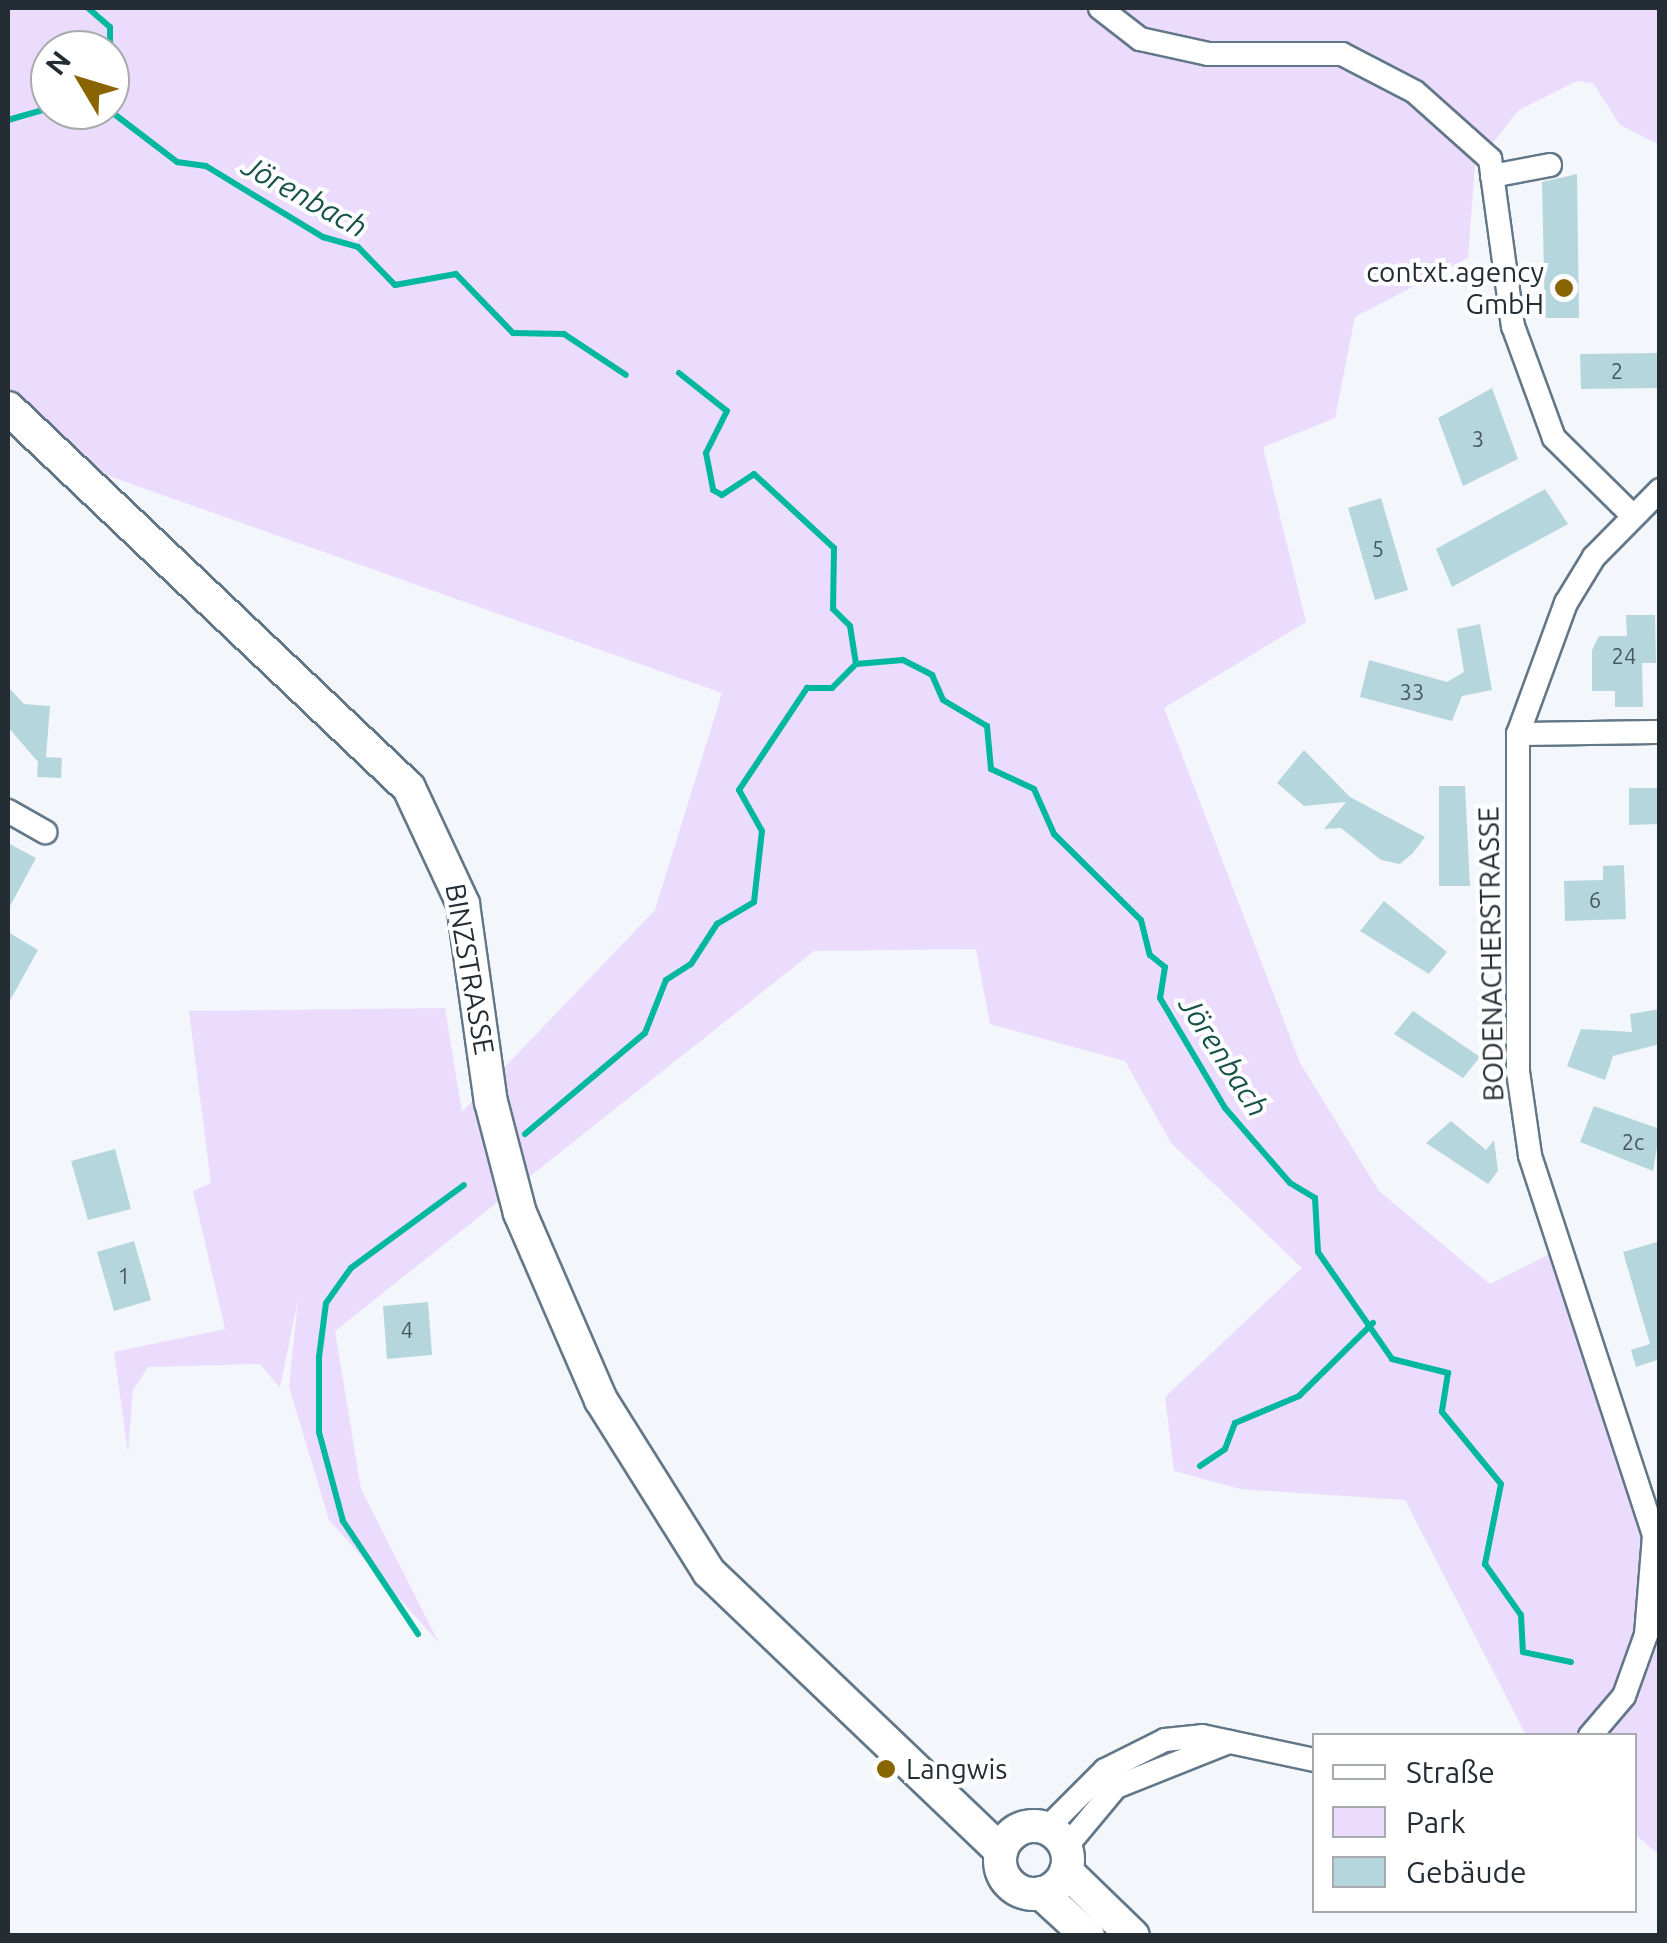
<!DOCTYPE html>
<html>
<head>
<meta charset="utf-8">
<style>
	body { margin:0 }
	#map { position:relative; width:1667px; height:1943px; overflow:hidden; background:#f3f7fb; font-family:Ubuntu,sans-serif }
	div>[style] { position:absolute }
	.green>* { inset:0; background:#ebdbfc }
	.stream>* { height:6px; margin:-3px; padding:0 3px; transform-origin:3px; border-radius:3px; background:#00b7a0 }
	.building>* { inset:0; background:#b6d6dd }
	.roads { filter:drop-shadow(2px 0 #627788) drop-shadow(-2px 0 #627788) drop-shadow(0 2px #627788) drop-shadow(0 -2px #627788) }
	.minor>* { height:22px; margin:-11px; padding:0 11px; transform-origin:11px; border-radius:11px; background:#fff }
	.secondary>* { height:32px; margin:-16px; padding:0 16px; transform-origin:16px; border-radius:16px; background:#fff }
	.secondary>.ring { margin:-16px; padding:0; box-sizing:content-box; background:none; border:32px solid #fff; border-radius:50% }
	.dots>* { width:28px; height:28px; translate:-50% -50%; box-sizing:border-box; border:5px solid #fff; border-radius:50% }
	span { translate:-50% -50%; white-space:nowrap; text-align:center; line-height:1.15; -webkit-text-stroke:8px #fff; paint-order:stroke }
	.number-label { font-size:22px; color:#48565e }
	.number-label span { -webkit-text-stroke-width:0 }
	.poi-label { font-size:28px; color:#242c34 }
	.right { translate:-100% -50%; text-align:right }
	.left { translate:0 -50%; text-align:left }
	.street-label { font-size:28px; color:#242c34 }
	.water-label { font-size:30px; color:#175349; font-style:italic }
	.frame { position:absolute; inset:0; border:10px solid #242c34; pointer-events:none }
	.legend { position:absolute; left:1312px; top:1733px; width:325px; height:180px; box-sizing:border-box; background:#fff; border:2px solid #a7abae; margin:0; padding:12px 18px; list-style:none; font-size:30px; color:#242c34 }
	.legend li { display:flex; align-items:center; gap:20px; height:50px }
	.legend b { width:50px; border:2px solid #a7abae }
	.north { position:absolute; left:30px; top:30px; width:100px; height:100px; box-sizing:border-box; background:#fff; border:2px solid #a7abae; border-radius:50%; rotate:308deg; font-size:28px; font-weight:700; line-height:40px; text-align:center; color:#242c34 }
	.north::after { content:''; display:block; margin:auto; width:35px; height:45px; background:#896502; clip-path:polygon(50% 0,100% 100%,50% 72%,0 100%) }
</style>
</head>
<body>
<div id="map">
	<div class="green">
		<div style="clip-path:polygon(evenodd,8px 8px,1659px 8px,1659px 145px,1620px 125px,1593px 83px,1577px 81px,1519px 110px,1475px 165px,1468px 258px,1355px 317px,1335px 418px,1263px 447px,1306px 622px,1164px 708px,1300px 1063px,1379px 1191px,1490px 1284px,1558px 1250px,1659px 1542px,1659px 1855px,1635px 1834px,1634px 1736px,1526px 1735px,1405px 1500px,1240px 1489px,1174px 1471px,1165px 1397px,1302px 1268px,1171px 1143px,1125px 1061px,990px 1024px,976px 949px,814px 951px,335px 1331px,361px 1489px,439px 1643px,329px 1520px,289px 1387px,298px 1299px,280px 1388px,260px 1364px,148px 1367px,133px 1390px,128px 1453px,114px 1352px,225px 1329px,193px 1191px,211px 1183px,189px 1011px,445px 1008px,462px 1112px,655px 910px,722px 693px,61px 459px,8px 408px,8px 8px,50px 50px,110px 50px,110px 110px,50px 110px,50px 50px)"></div>
	</div>
	<div class="stream">
		<div style="left:88px;top:8px;width:29px;rotate:41deg"></div>
		<div style="left:110px;top:27px;width:27px;rotate:90deg"></div>
		<div style="left:109px;top:110px;width:86px;rotate:37.4deg"></div>
		<div style="left:177px;top:162px;width:29px;rotate:8deg"></div>
		<div style="left:206px;top:166px;width:137px;rotate:31.3deg"></div>
		<div style="left:323px;top:237px;width:36px;rotate:16deg"></div>
		<div style="left:358px;top:247px;width:53px;rotate:45.8deg"></div>
		<div style="left:395px;top:285px;width:62px;rotate:-10.2deg"></div>
		<div style="left:456px;top:274px;width:82px;rotate:46deg"></div>
		<div style="left:513px;top:333px;width:51px;rotate:1.1deg"></div>
		<div style="left:564px;top:334px;width:74px;rotate:33.5deg"></div>
		<div style="left:8px;top:120px;width:44px;rotate:-15.9deg"></div>
		<div style="left:679px;top:373px;width:61px;rotate:38.4deg"></div>
		<div style="left:727px;top:411px;width:47px;rotate:116.6deg"></div>
		<div style="left:706px;top:453px;width:38px;rotate:79deg"></div>
		<div style="left:713px;top:490px;width:10px;rotate:29deg"></div>
		<div style="left:722px;top:495px;width:38px;rotate:-33deg"></div>
		<div style="left:754px;top:474px;width:109px;rotate:42.8deg"></div>
		<div style="left:834px;top:548px;width:61px;rotate:90.9deg"></div>
		<div style="left:833px;top:609px;width:24px;rotate:45deg"></div>
		<div style="left:850px;top:626px;width:38px;rotate:81deg"></div>
		<div style="left:856px;top:664px;width:47px;rotate:-4.9deg"></div>
		<div style="left:903px;top:660px;width:33px;rotate:27deg"></div>
		<div style="left:932px;top:675px;width:27px;rotate:66deg"></div>
		<div style="left:943px;top:700px;width:51px;rotate:30.6deg"></div>
		<div style="left:987px;top:726px;width:43px;rotate:84.7deg"></div>
		<div style="left:991px;top:769px;width:47px;rotate:24.9deg"></div>
		<div style="left:1034px;top:789px;width:49px;rotate:66deg"></div>
		<div style="left:1054px;top:834px;width:122px;rotate:44.7deg"></div>
		<div style="left:1141px;top:920px;width:36px;rotate:76deg"></div>
		<div style="left:1150px;top:955px;width:19px;rotate:39deg"></div>
		<div style="left:1165px;top:967px;width:31px;rotate:99deg"></div>
		<div style="left:1160px;top:998px;width:128px;rotate:59.4deg"></div>
		<div style="left:1225px;top:1108px;width:99px;rotate:49.1deg"></div>
		<div style="left:1290px;top:1183px;width:29px;rotate:31deg"></div>
		<div style="left:1315px;top:1198px;width:54px;rotate:86.8deg"></div>
		<div style="left:1318px;top:1252px;width:130px;rotate:55.3deg"></div>
		<div style="left:1392px;top:1359px;width:58px;rotate:14deg"></div>
		<div style="left:1448px;top:1373px;width:39px;rotate:99deg"></div>
		<div style="left:1442px;top:1412px;width:93px;rotate:50.7deg"></div>
		<div style="left:1501px;top:1484px;width:82px;rotate:101.3deg"></div>
		<div style="left:1485px;top:1564px;width:62px;rotate:54.8deg"></div>
		<div style="left:1521px;top:1615px;width:37px;rotate:87deg"></div>
		<div style="left:1523px;top:1652px;width:49px;rotate:11.8deg"></div>
		<div style="left:525px;top:1134px;width:157px;rotate:-40.1deg"></div>
		<div style="left:645px;top:1033px;width:57px;rotate:-68.4deg"></div>
		<div style="left:666px;top:980px;width:30px;rotate:-33deg"></div>
		<div style="left:691px;top:964px;width:48px;rotate:-57deg"></div>
		<div style="left:717px;top:924px;width:43px;rotate:-30.7deg"></div>
		<div style="left:754px;top:902px;width:71px;rotate:-83.6deg"></div>
		<div style="left:762px;top:831px;width:47px;rotate:-119.3deg"></div>
		<div style="left:739px;top:790px;width:123px;rotate:-56.3deg"></div>
		<div style="left:807px;top:688px;width:25px"></div>
		<div style="left:832px;top:688px;width:34px;rotate:-45deg"></div>
		<div style="left:1200px;top:1466px;width:30px;rotate:-34deg"></div>
		<div style="left:1225px;top:1449px;width:28px;rotate:-69deg"></div>
		<div style="left:1235px;top:1423px;width:69px;rotate:-22.9deg"></div>
		<div style="left:1299px;top:1396px;width:104px;rotate:-44.6deg"></div>
		<div style="left:418px;top:1634px;width:136px;rotate:-123.6deg"></div>
		<div style="left:343px;top:1521px;width:92px;rotate:-105.1deg"></div>
		<div style="left:319px;top:1432px;width:75px;rotate:-90deg"></div>
		<div style="left:319px;top:1357px;width:54px;rotate:-82.6deg"></div>
		<div style="left:326px;top:1303px;width:43px;rotate:-54.5deg"></div>
		<div style="left:351px;top:1268px;width:140px;rotate:-36.3deg"></div>
	</div>
	<div class="building">
		<div style="clip-path:polygon(1577px 174px,1579px 318px,1545px 318px,1542px 182px)"></div>
		<div style="clip-path:polygon(1660px 353px,1660px 388px,1581px 389px,1580px 354px)"></div>
		<div style="clip-path:polygon(1492px 388px,1518px 459px,1463px 486px,1438px 418px)"></div>
		<div style="clip-path:polygon(1545px 489px,1568px 524px,1452px 587px,1436px 549px)"></div>
		<div style="clip-path:polygon(1381px 498px,1408px 590px,1375px 600px,1348px 508px)"></div>
		<div style="clip-path:polygon(1626px 615px,1655px 615px,1656px 663px,1642px 663px,1643px 707px,1615px 707px,1615px 691px,1592px 691px,1592px 650px,1599px 636px,1627px 636px)"></div>
		<div style="clip-path:polygon(1480px 624px,1492px 690px,1462px 696px,1452px 721px,1360px 697px,1369px 660px,1447px 682px,1464px 672px,1457px 629px)"></div>
		<div style="clip-path:polygon(8px 687px,24px 704px,50px 706px,46px 757px,62px 758px,61px 778px,37px 777px,38px 762px,8px 727px)"></div>
		<div style="clip-path:polygon(1304px 750px,1350px 797px,1425px 837px,1413px 853px,1400px 864px,1381px 860px,1341px 828px,1324px 829px,1346px 802px,1304px 806px,1277px 783px)"></div>
		<div style="clip-path:polygon(1439px 786px,1465px 786px,1470px 886px,1439px 886px)"></div>
		<div style="clip-path:polygon(1629px 788px,1660px 788px,1660px 824px,1629px 825px)"></div>
		<div style="clip-path:polygon(8px 843px,36px 858px,8px 910px)"></div>
		<div style="clip-path:polygon(1624px 865px,1626px 919px,1565px 921px,1564px 881px,1603px 880px,1603px 866px)"></div>
		<div style="clip-path:polygon(1384px 901px,1447px 952px,1429px 974px,1360px 931px)"></div>
		<div style="clip-path:polygon(8px 932px,38px 950px,8px 1004px)"></div>
		<div style="clip-path:polygon(1660px 1009px,1660px 1044px,1613px 1056px,1605px 1080px,1567px 1066px,1581px 1029px,1632px 1032px,1630px 1014px)"></div>
		<div style="clip-path:polygon(1413px 1011px,1480px 1057px,1463px 1078px,1394px 1034px)"></div>
		<div style="clip-path:polygon(1594px 1106px,1660px 1129px,1653px 1171px,1580px 1142px)"></div>
		<div style="clip-path:polygon(1451px 1121px,1486px 1150px,1494px 1140px,1498px 1171px,1488px 1184px,1426px 1143px)"></div>
		<div style="clip-path:polygon(115px 1149px,131px 1209px,88px 1220px,71px 1161px)"></div>
		<div style="clip-path:polygon(134px 1241px,151px 1300px,114px 1311px,97px 1252px)"></div>
		<div style="clip-path:polygon(1660px 1241px,1660px 1359px,1636px 1367px,1631px 1350px,1650px 1344px,1623px 1252px)"></div>
		<div style="clip-path:polygon(428px 1302px,432px 1355px,387px 1359px,383px 1306px)"></div>
	</div>
	<div class="roads">
		<div class="minor">
			<div style="left:1100px;top:8px;width:51px;rotate:37.8deg"></div>
			<div style="left:1140px;top:39px;width:70px;rotate:12.4deg"></div>
			<div style="left:1208px;top:54px;width:134px"></div>
			<div style="left:1342px;top:54px;width:82px;rotate:27.5deg"></div>
			<div style="left:1415px;top:92px;width:101px;rotate:41.8deg"></div>
			<div style="left:1490px;top:159px;width:169px;rotate:82.2deg"></div>
			<div style="left:1513px;top:326px;width:119px;rotate:69.9deg"></div>
			<div style="left:1554px;top:438px;width:107px;rotate:44.6deg"></div>
			<div style="left:1492px;top:176px;width:59px;rotate:-10.7deg"></div>
			<div style="left:1518px;top:734px;width:142px;rotate:-0.8deg"></div>
			<div style="left:8px;top:811px;width:43px;rotate:29.6deg"></div>
			<div style="left:1590px;top:1736px;width:52px;rotate:-49.6deg"></div>
			<div style="left:1624px;top:1696px;width:65px;rotate:-70.2deg"></div>
			<div style="left:1646px;top:1635px;width:100px;rotate:-85.4deg"></div>
			<div style="left:1654px;top:1535px;width:400px;rotate:-108.1deg"></div>
			<div style="left:1530px;top:1155px;width:84px;rotate:-98.2deg"></div>
			<div style="left:1518px;top:1072px;width:338px;rotate:-90deg"></div>
			<div style="left:1518px;top:734px;width:140px;rotate:-69.9deg"></div>
			<div style="left:1566px;top:603px;width:54px;rotate:-58.7deg"></div>
			<div style="left:1594px;top:557px;width:94px;rotate:-45.4deg"></div>
			<div style="left:1047px;top:1828px;width:82px;rotate:-45deg"></div>
			<div style="left:1105px;top:1770px;width:67px;rotate:-26.6deg"></div>
			<div style="left:1165px;top:1740px;width:37px;rotate:-6deg"></div>
			<div style="left:1202px;top:1736px;width:115px;rotate:12.1deg"></div>
			<div style="left:1066px;top:1847px;width:78px;rotate:-50.2deg"></div>
			<div style="left:1116px;top:1787px;width:122px;rotate:-21.7deg"></div>
		</div>
		<div class="secondary">
			<div style="left:8px;top:408px;width:552px;rotate:43.46deg"></div>
			<div style="left:409px;top:788px;width:128px;rotate:65deg"></div>
			<div style="left:463px;top:904px;width:200px;rotate:82deg"></div>
			<div style="left:491px;top:1102px;width:115px;rotate:75.4deg"></div>
			<div style="left:520px;top:1213px;width:204px;rotate:66.6deg"></div>
			<div style="left:601px;top:1400px;width:203px;rotate:57.9deg"></div>
			<div style="left:709px;top:1572px;width:404px;rotate:43.7deg"></div>
			<div class="ring" style="left:1000px;top:1826px;width:36px;height:36px"></div>
			<div style="left:1066px;top:1871px;width:93px;rotate:44.1deg"></div>
			<div style="left:1041px;top:1893px;width:64px;rotate:42.5deg"></div>
		</div>
	</div>
	<div class="dots">
		<div style="left:1564px;top:288px;background:#896502"></div>
		<div style="left:886px;top:1769px;background:#896502"></div>
	</div>
	<div class="number-label">
		<span style="left:1617px;top:371px">2</span>
		<span style="left:1478px;top:439px">3</span>
		<span style="left:1378px;top:549px">5</span>
		<span style="left:1624px;top:656px">24</span>
		<span style="left:1412px;top:692px">33</span>
		<span style="left:1595px;top:900px">6</span>
		<span style="left:1633px;top:1142px">2c</span>
		<span style="left:124px;top:1276px">1</span>
		<span style="left:407px;top:1330px">4</span>
	</div>
	<div class="poi-label">
		<span class="right" style="left:1544px;top:288px">contxt.agency<br>GmbH</span>
		<span class="left" style="left:906px;top:1769px">Langwis</span>
	</div>
	<div class="street-label">
		<span style="left:1491px;top:954px;rotate:-91deg">BODENACHERSTRASSE</span>
		<span style="left:470px;top:969px;rotate:80deg">BINZSTRASSE</span>
	</div>
	<div class="water-label">
		<span style="left:305px;top:196px;rotate:29deg">Jörenbach</span>
		<span style="left:1224px;top:1056px;rotate:57deg">Jörenbach</span>
	</div>
	<div class="frame"></div>
	<ul class="legend">
	<li><b style="height:12px;background:#fff"></b>Straße</li>
	<li><b style="height:28px;background:#ebdbfc"></b>Park</li>
	<li><b style="height:28px;background:#b6d6dd"></b>Gebäude</li>
	</ul>
	<div class="north">N</div>
</div>
</body>
</html>
